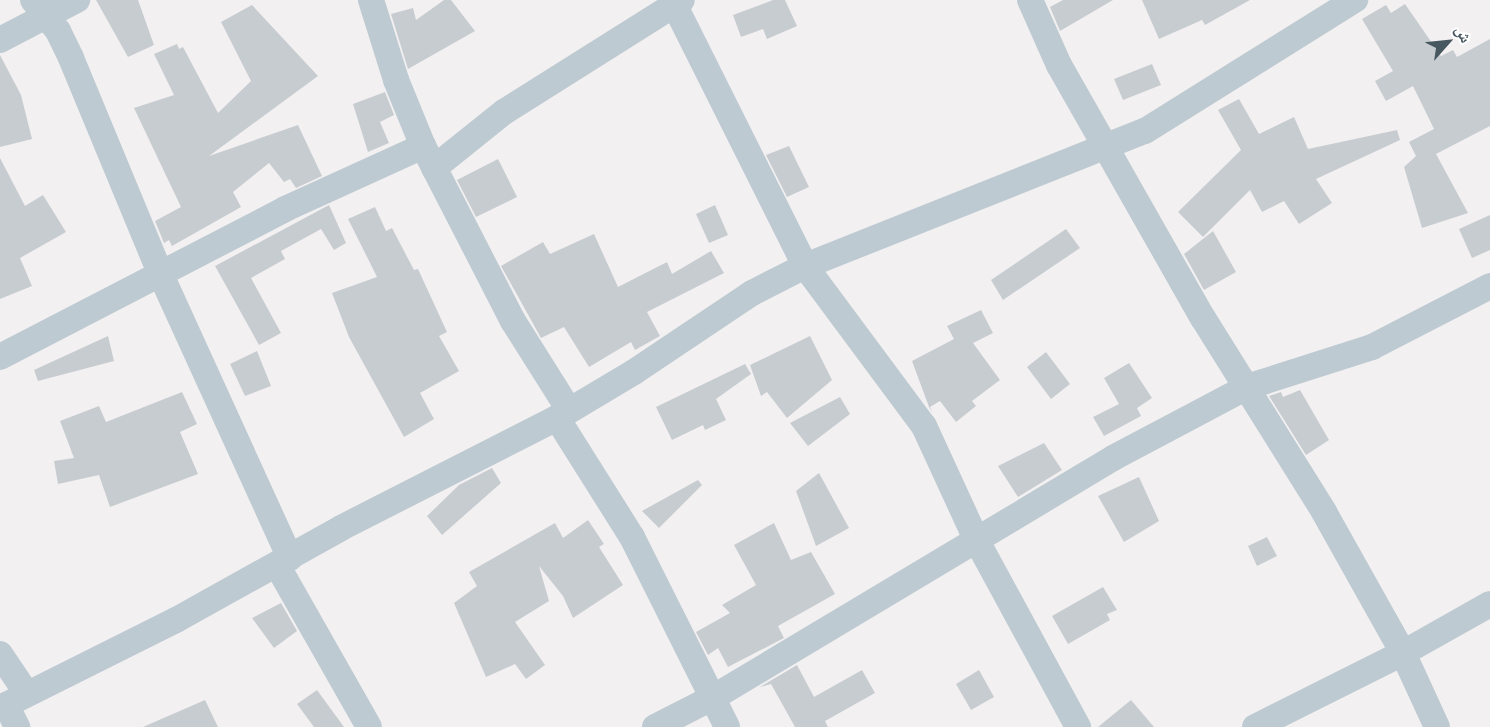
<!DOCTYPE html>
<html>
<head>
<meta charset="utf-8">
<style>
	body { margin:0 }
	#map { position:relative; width:1490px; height:727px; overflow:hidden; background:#f3f0f1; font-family:Mulish,"Noto Naskh Arabic",sans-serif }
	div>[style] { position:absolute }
	.building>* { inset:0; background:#c7ccd0 }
	.minor>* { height:26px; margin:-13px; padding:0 13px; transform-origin:13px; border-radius:13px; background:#bdcad1 }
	span { translate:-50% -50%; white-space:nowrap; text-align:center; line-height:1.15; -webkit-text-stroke:4.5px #fff; paint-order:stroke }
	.north { position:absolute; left:1418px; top:12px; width:60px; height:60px; -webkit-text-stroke:4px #fff; paint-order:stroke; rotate:63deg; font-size:16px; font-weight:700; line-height:24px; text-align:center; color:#475760 }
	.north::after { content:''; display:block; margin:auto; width:21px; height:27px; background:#475760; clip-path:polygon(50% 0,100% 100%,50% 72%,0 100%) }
</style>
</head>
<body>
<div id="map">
	<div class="building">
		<div style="clip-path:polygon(96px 0,138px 0,154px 45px,128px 57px)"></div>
		<div style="clip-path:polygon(444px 0,451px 0,475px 31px,408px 69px,391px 14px,413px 8px,416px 20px)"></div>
		<div style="clip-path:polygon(773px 0,785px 0,797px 26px,767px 39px,763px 29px,741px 37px,733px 15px)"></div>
		<div style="clip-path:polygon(1063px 0,1113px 0,1060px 31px,1050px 7px)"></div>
		<div style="clip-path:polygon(1142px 0,1250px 0,1205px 25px,1202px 20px,1159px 39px)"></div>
		<div style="clip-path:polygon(1405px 4px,1441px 56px,1453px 50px,1457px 57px,1490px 39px,1490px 126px,1436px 154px,1468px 213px,1422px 228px,1404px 167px,1416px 156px,1409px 142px,1434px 129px,1413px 86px,1386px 101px,1375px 81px,1393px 71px,1362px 19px,1386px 5px,1391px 13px)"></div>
		<div style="clip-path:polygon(252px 5px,318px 76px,209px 156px,298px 125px,322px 176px,296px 188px,290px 179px,284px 182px,269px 163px,233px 192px,241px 207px,172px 246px,169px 240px,164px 243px,155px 221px,181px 207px,134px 108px,174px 95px,154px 54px,177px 44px,179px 49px,183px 47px,218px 113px,251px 81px,221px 22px)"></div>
		<div style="clip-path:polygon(0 55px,21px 95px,32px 139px,0 147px)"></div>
		<div style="clip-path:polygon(1152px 64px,1161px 85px,1123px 100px,1114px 79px)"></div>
		<div style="clip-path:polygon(385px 92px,394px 115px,380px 122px,389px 143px,368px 152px,353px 104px)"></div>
		<div style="clip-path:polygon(1239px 99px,1259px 134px,1294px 117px,1308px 149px,1397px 130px,1400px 140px,1316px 179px,1332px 203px,1299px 224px,1284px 201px,1262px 212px,1250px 190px,1203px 237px,1178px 212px,1241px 150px,1218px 110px)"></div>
		<div style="clip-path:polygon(789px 146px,809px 187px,787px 197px,766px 155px)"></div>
		<div style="clip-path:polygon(0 158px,25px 206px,43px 195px,66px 232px,20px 258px,32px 286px,0 299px)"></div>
		<div style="clip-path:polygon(498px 159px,517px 197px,476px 217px,457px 180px)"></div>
		<div style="clip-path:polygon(329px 205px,346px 243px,334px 250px,321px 229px,281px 251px,285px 259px,251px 278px,281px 333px,259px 345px,215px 266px)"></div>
		<div style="clip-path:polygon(715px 205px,728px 235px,709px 243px,696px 214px)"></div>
		<div style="clip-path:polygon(375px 207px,386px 231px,392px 228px,414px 270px,418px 269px,447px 332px,439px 336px,459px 371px,420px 393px,434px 419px,404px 437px,349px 337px,332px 293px,377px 277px,348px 219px)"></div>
		<div style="clip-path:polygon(1490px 215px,1490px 250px,1472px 258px,1459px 229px)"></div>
		<div style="clip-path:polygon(1066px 229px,1080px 248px,1003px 300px,991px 280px)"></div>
		<div style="clip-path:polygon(1213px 231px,1236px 272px,1204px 290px,1184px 254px)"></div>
		<div style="clip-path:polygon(594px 234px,618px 287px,667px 262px,672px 274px,711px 251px,724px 273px,647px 312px,660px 336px,635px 350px,631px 342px,589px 367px,564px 327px,541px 338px,501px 266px,543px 242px,550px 254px)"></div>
		<div style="clip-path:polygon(981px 310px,993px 333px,973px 343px,1000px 380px,972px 401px,976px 406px,956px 422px,940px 401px,930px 407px,933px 413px,929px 407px,912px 361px,954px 339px,947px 326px)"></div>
		<div style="clip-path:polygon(108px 336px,114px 361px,38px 381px,34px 370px)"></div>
		<div style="clip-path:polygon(810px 336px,832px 380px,787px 418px,767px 392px,761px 396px,750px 365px)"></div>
		<div style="clip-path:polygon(257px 351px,271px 386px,245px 396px,230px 364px)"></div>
		<div style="clip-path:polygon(1046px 352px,1070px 384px,1051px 399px,1027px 367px)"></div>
		<div style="clip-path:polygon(1129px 363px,1152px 398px,1137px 408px,1141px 416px,1104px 436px,1093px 417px,1119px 404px,1104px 378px)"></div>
		<div style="clip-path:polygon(745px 364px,751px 374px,716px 399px,726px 420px,705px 430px,703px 425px,672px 440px,656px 407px)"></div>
		<div style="clip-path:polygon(1300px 390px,1329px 440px,1306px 455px,1269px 396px,1281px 392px,1283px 397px)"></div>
		<div style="clip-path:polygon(182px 392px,197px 424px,180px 432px,198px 474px,110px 507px,99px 475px,58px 484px,54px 461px,74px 458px,60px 421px,99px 406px,106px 422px)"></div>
		<div style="clip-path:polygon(840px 397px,850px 414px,808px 446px,790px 423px)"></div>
		<div style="clip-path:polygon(1044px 443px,1062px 470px,1018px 497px,998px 466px)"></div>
		<div style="clip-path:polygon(492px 468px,501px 483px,442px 535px,427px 516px,459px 485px)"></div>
		<div style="clip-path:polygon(819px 473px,849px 528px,816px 546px,796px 491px)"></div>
		<div style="clip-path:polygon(1139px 477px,1159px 521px,1124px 542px,1098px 496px)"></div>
		<div style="clip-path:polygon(698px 480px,702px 485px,659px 528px,642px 511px)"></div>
		<div style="clip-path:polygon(588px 520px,604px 544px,599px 547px,623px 585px,573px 618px,563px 596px,539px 566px,549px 601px,515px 622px,545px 665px,526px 679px,515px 664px,486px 677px,454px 603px,477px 586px,469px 572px,555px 523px,563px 538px)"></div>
		<div style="clip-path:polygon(774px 523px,791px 560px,811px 552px,835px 594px,778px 626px,784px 638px,728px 667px,718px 648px,708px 655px,696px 632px,730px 613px,722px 605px,756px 585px,734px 545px)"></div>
		<div style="clip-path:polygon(1267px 537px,1277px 556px,1257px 566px,1248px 546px)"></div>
		<div style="clip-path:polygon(1103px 587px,1117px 610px,1107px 614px,1110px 620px,1068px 644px,1052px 616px)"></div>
		<div style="clip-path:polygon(281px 603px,297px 631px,274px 648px,252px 618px)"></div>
		<div style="clip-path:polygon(797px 665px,814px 697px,862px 670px,875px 693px,825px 721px,828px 727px,795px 727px,771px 684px,760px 687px)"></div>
		<div style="clip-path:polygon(979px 670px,994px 697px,971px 710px,956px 684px)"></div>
		<div style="clip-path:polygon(317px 690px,344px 727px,314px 727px,297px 704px)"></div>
		<div style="clip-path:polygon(205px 700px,218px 727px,143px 727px)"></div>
		<div style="clip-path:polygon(1131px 700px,1154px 727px,1098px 727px)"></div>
	</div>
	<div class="minor">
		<div style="left:33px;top:0;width:40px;rotate:51deg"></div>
		<div style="left:58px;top:31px;width:30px;rotate:64deg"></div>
		<div style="left:71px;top:58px;width:235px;rotate:67.5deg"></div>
		<div style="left:161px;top:275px;width:311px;rotate:65.5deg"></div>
		<div style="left:371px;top:0;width:84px;rotate:72.6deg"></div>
		<div style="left:396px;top:80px;width:71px;rotate:67.8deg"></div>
		<div style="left:423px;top:146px;width:197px;rotate:62.8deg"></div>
		<div style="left:513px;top:321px;width:105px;rotate:57.8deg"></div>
		<div style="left:672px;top:0;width:297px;rotate:63.4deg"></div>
		<div style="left:805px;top:266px;width:199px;rotate:53.4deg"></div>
		<div style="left:924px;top:426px;width:127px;rotate:65.3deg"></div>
		<div style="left:977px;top:541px;width:212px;rotate:61.5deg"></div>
		<div style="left:1030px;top:0;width:71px;rotate:66deg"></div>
		<div style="left:1059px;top:65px;width:291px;rotate:60.4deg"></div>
		<div style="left:1203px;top:318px;width:229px;rotate:58deg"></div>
		<div style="left:1324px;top:512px;width:162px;rotate:60.7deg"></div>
		<div style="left:1403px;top:653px;width:81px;rotate:65.3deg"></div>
		<div style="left:0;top:40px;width:87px;rotate:-27.5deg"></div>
		<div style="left:434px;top:168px;width:90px;rotate:-38.7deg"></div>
		<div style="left:504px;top:112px;width:210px;rotate:-32.2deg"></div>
		<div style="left:0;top:357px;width:321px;rotate:-27.4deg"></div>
		<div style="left:285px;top:209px;width:152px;rotate:-24.5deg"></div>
		<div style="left:557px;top:418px;width:141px;rotate:57.8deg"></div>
		<div style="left:632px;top:537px;width:212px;rotate:63.4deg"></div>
		<div style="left:277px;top:565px;width:186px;rotate:60.4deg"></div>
		<div style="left:0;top:654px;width:48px;rotate:56deg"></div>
		<div style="left:6px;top:705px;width:25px;rotate:63deg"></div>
		<div style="left:0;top:708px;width:197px;rotate:-26.6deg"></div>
		<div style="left:176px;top:620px;width:189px;rotate:-29.1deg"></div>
		<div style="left:341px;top:528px;width:242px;rotate:-27deg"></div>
		<div style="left:557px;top:418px;width:90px;rotate:-30.9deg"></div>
		<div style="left:634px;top:372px;width:142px;rotate:-33.8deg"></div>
		<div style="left:752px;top:293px;width:59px;rotate:-27deg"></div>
		<div style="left:805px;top:266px;width:366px;rotate:-21.7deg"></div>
		<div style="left:1145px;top:131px;width:248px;rotate:-32deg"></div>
		<div style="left:655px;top:727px;width:66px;rotate:-27deg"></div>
		<div style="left:714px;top:697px;width:465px;rotate:-30.9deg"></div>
		<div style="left:1113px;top:458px;width:152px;rotate:-27.9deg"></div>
		<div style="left:1247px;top:387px;width:131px;rotate:-17.7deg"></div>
		<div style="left:1372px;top:347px;width:133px;rotate:-27.3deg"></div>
		<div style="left:1255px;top:727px;width:165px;rotate:-26.6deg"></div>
		<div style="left:1403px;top:653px;width:100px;rotate:-29.4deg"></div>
	</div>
	<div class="north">ش</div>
</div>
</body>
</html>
